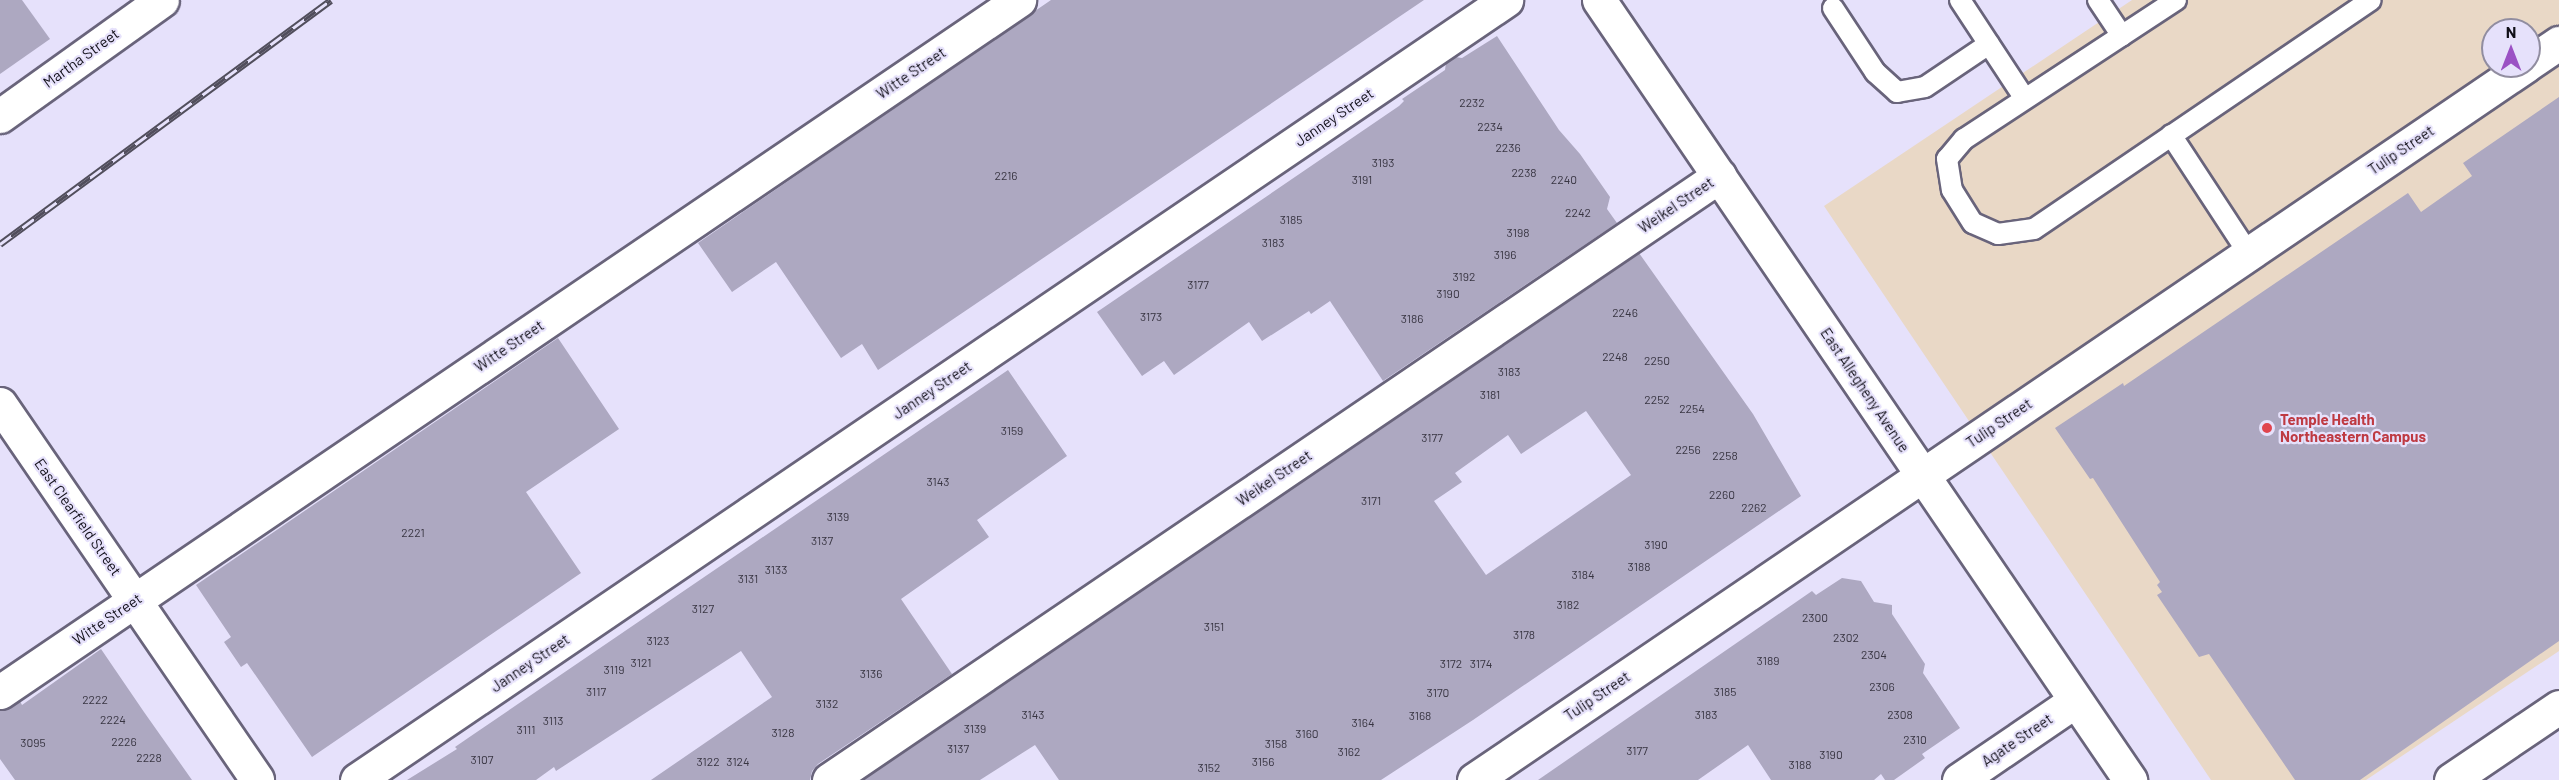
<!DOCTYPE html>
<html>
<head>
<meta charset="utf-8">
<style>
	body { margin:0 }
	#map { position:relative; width:2559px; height:780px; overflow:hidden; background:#e6e1fb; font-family:Barlow,sans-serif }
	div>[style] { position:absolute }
	.medical>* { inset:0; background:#e9d8c6 }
	.building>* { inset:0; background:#ada8c1 }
	.roads { filter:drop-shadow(2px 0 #69647b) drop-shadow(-2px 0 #69647b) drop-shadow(0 2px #69647b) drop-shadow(0 -2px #69647b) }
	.service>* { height:20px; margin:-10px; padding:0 10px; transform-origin:10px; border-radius:10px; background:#fff }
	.minor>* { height:33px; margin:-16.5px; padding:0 16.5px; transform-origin:16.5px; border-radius:16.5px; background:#fff }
	.secondary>* { height:33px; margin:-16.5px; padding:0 16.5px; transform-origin:16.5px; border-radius:16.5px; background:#fff }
	.rail>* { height:7px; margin-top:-3.5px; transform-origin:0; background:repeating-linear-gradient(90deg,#e6e1fb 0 14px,#514e5c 0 28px); box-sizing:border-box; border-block:2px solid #514e5c }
	.dots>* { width:16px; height:16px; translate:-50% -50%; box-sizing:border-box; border:3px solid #e6e1fb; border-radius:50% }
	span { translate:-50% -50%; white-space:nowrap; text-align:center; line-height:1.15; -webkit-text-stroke:4.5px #e6e1fb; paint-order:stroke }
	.number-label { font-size:12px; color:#383542 }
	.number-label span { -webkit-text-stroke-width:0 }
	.street-label { font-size:15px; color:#110f18 }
	.health-label { font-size:15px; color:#be3a42; font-weight:700 }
	.left { translate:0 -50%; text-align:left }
	.north { position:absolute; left:2481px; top:18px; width:60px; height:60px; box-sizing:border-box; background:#e6e1fb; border:2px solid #918da0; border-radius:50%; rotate:0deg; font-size:16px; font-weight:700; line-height:24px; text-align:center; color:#110f18 }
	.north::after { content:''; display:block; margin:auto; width:21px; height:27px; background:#9b51c4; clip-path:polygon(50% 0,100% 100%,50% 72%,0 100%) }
</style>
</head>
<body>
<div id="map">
	<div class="medical">
		<div style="clip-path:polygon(evenodd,2132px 0,2559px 0,2559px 651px,2366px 780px,2211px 780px,1824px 206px,2132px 0,2493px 30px,2529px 30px,2529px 66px,2493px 66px,2493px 30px)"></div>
	</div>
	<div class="building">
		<div style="clip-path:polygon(0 0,22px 0,50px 39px,0 74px)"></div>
		<div style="clip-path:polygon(1051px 0,1424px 0,878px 370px,862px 344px,841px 358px,776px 262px,732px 292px,698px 243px)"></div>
		<div style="clip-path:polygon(1497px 36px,1559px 130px,1580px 154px,1610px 197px,1607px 209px,1617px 223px,1383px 381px,1330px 301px,1311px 314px,1309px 311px,1262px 341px,1249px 322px,1174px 375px,1164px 361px,1142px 376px,1097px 312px,1399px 106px,1404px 101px,1402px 99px,1445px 70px,1446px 63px,1455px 57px,1462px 58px)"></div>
		<div style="clip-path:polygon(2559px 97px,2559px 641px,2360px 780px,2295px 780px,2209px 654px,2199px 657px,2157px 595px,2162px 592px,2157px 585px,2160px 582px,2093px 478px,2090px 479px,2055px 428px,2123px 383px,2124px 386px,2408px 193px,2421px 212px,2472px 176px,2463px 163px)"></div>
		<div style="clip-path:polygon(evenodd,1639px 253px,1753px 414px,1801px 496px,1473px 720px,1381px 780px,1059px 780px,1035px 745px,980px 780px,862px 780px,1639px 253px,1586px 411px,1631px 475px,1486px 575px,1434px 501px,1462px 482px,1455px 473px,1508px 435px,1521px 454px,1586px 411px)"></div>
		<div style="clip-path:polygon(558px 338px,619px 429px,526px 492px,581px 573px,312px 757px,247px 663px,241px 667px,224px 642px,231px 637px,196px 585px)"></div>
		<div style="clip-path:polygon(1008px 370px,1067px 456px,977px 520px,989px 537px,901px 599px,952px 674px,818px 764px,812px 771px,810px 780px,651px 780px,772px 697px,741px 651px,556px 771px,554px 767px,536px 780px,407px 780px,457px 749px,455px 747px,471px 736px)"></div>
		<div style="clip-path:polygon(1842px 578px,1861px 581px,1874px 602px,1892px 605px,1892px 614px,1925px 664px,1923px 673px,1960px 728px,1922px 754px,1925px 758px,1894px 780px,1885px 780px,1881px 774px,1874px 780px,1771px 780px,1748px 745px,1698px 780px,1538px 780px,1812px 591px,1816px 595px)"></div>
		<div style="clip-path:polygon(101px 649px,144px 712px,192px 780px,15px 780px,0 759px,0 711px,20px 701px,22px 705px)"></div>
	</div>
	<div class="roads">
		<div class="service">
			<div style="left:1960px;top:0;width:118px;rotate:56.7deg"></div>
			<div style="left:2098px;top:0;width:43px;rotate:56.3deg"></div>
			<div style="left:2176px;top:0;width:254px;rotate:146.7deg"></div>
			<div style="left:1964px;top:139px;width:26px;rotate:130deg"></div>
			<div style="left:1947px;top:159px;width:31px;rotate:81deg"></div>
			<div style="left:1952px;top:190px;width:39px;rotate:58deg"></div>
			<div style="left:1973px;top:223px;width:27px;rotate:24deg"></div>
			<div style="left:1998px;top:234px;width:36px;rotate:-8deg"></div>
			<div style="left:2034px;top:229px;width:407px;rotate:-34.2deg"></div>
			<div style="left:1833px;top:8px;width:77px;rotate:56.7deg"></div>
			<div style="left:1875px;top:72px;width:30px;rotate:42deg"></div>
			<div style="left:1897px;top:92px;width:28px;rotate:-10deg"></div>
			<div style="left:1925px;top:87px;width:77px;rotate:-33.9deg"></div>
			<div style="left:2171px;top:135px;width:142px;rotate:56.8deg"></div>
		</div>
		<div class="minor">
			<div style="left:2529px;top:63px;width:36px;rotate:-34deg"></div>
			<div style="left:0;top:116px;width:199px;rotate:-35.6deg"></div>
			<div style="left:0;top:404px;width:455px;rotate:55.6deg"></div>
			<div style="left:0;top:692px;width:1232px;rotate:-34.18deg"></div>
			<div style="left:357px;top:780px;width:1389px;rotate:-34.17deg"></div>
			<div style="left:829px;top:780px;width:1076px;rotate:-34.16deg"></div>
			<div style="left:1474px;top:780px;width:1271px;rotate:-34.19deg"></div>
			<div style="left:1959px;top:780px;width:140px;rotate:-34.3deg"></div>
			<div style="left:2451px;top:780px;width:130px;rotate:-34.1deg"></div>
		</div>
		<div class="secondary">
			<div style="left:1599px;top:0;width:944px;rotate:55.75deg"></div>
		</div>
	</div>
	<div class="rail">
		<div style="left:0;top:244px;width:411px;rotate:-36.4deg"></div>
	</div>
	<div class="dots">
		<div style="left:2267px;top:428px;background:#e0444e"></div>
	</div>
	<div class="number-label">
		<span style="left:1472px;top:103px">2232</span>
		<span style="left:1490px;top:127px">2234</span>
		<span style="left:1508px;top:148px">2236</span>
		<span style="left:1383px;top:163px">3193</span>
		<span style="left:1524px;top:173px">2238</span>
		<span style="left:1006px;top:176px">2216</span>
		<span style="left:1362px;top:180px">3191</span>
		<span style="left:1564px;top:180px">2240</span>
		<span style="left:1578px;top:213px">2242</span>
		<span style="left:1291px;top:220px">3185</span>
		<span style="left:1518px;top:233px">3198</span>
		<span style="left:1273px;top:243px">3183</span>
		<span style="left:1505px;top:255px">3196</span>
		<span style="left:1464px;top:277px">3192</span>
		<span style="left:1198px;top:285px">3177</span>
		<span style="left:1448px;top:294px">3190</span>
		<span style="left:1625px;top:313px">2246</span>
		<span style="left:1151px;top:317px">3173</span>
		<span style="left:1412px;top:319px">3186</span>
		<span style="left:1615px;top:357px">2248</span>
		<span style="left:1657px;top:361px">2250</span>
		<span style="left:1509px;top:372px">3183</span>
		<span style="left:1490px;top:395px">3181</span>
		<span style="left:1657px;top:400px">2252</span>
		<span style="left:1692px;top:409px">2254</span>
		<span style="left:1012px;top:431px">3159</span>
		<span style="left:1432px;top:438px">3177</span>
		<span style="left:1688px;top:450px">2256</span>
		<span style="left:1725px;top:456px">2258</span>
		<span style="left:938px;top:482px">3143</span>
		<span style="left:1722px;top:495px">2260</span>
		<span style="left:1371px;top:501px">3171</span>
		<span style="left:1754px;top:508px">2262</span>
		<span style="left:838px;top:517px">3139</span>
		<span style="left:413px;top:533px">2221</span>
		<span style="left:822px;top:541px">3137</span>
		<span style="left:1656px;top:545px">3190</span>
		<span style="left:1639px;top:567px">3188</span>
		<span style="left:776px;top:570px">3133</span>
		<span style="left:1583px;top:575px">3184</span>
		<span style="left:748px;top:579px">3131</span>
		<span style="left:1568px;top:605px">3182</span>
		<span style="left:703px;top:609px">3127</span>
		<span style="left:1815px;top:618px">2300</span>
		<span style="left:1214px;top:627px">3151</span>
		<span style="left:1524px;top:635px">3178</span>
		<span style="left:1846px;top:638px">2302</span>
		<span style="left:658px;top:641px">3123</span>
		<span style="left:1874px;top:655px">2304</span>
		<span style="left:1768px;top:661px">3189</span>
		<span style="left:641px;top:663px">3121</span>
		<span style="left:1451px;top:664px">3172</span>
		<span style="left:1481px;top:664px">3174</span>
		<span style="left:614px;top:670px">3119</span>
		<span style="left:871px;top:674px">3136</span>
		<span style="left:1882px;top:687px">2306</span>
		<span style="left:596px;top:692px">3117</span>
		<span style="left:1725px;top:692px">3185</span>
		<span style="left:1438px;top:693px">3170</span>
		<span style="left:95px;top:700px">2222</span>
		<span style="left:827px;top:704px">3132</span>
		<span style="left:1033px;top:715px">3143</span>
		<span style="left:1706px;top:715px">3183</span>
		<span style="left:1900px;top:715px">2308</span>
		<span style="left:1420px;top:716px">3168</span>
		<span style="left:113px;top:720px">2224</span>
		<span style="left:553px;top:721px">3113</span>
		<span style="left:1363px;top:723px">3164</span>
		<span style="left:975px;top:729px">3139</span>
		<span style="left:526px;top:730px">3111</span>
		<span style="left:783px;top:733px">3128</span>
		<span style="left:1307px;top:734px">3160</span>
		<span style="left:1915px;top:740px">2310</span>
		<span style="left:124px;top:742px">2226</span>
		<span style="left:33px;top:743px">3095</span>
		<span style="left:1276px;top:744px">3158</span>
		<span style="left:958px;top:749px">3137</span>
		<span style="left:1637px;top:751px">3177</span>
		<span style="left:1349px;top:752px">3162</span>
		<span style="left:1831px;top:755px">3190</span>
		<span style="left:149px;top:758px">2228</span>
		<span style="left:482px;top:760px">3107</span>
		<span style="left:708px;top:762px">3122</span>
		<span style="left:738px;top:762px">3124</span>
		<span style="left:1263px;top:762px">3156</span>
		<span style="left:1800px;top:765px">3188</span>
		<span style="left:1209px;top:768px">3152</span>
	</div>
	<div class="street-label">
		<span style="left:81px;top:58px;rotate:-36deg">Martha Street</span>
		<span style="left:911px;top:73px;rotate:-34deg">Witte Street</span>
		<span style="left:1334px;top:117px;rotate:-34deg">Janney Street</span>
		<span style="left:2401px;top:150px;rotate:-34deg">Tulip Street</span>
		<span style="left:1676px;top:205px;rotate:-34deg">Weikel Street</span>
		<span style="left:509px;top:346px;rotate:-34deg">Witte Street</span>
		<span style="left:932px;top:390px;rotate:-34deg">Janney Street</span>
		<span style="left:1865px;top:390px;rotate:56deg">East Allegheny Avenue</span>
		<span style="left:1999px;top:423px;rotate:-34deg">Tulip Street</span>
		<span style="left:1274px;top:478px;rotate:-34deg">Weikel Street</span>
		<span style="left:78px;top:517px;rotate:55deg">East Clearfield Street</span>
		<span style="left:107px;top:619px;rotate:-34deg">Witte Street</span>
		<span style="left:530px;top:663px;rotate:-34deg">Janney Street</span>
		<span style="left:1597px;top:696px;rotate:-34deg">Tulip Street</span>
		<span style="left:2017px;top:740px;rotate:-34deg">Agate Street</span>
	</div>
	<div class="health-label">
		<span class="left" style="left:2280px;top:428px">Temple Health<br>Northeastern Campus</span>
	</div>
	<div class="north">N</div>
</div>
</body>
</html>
